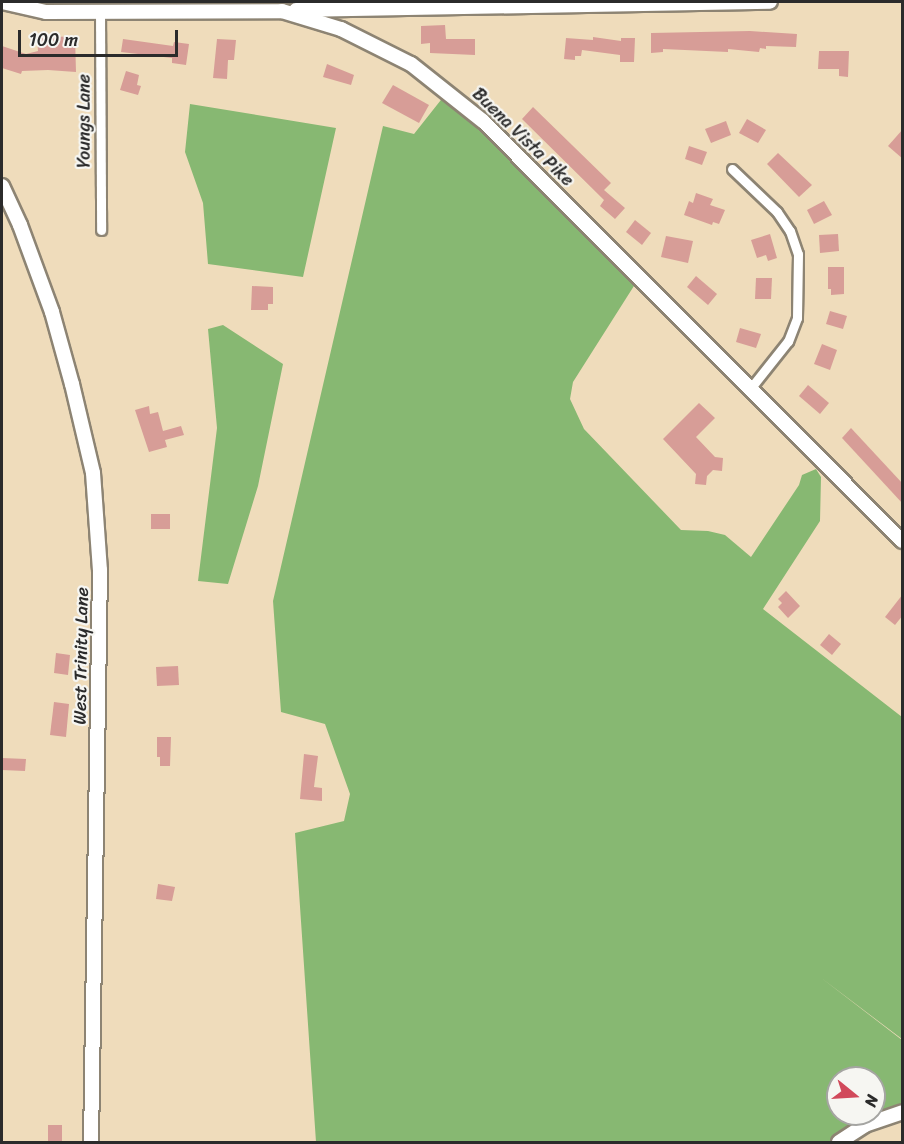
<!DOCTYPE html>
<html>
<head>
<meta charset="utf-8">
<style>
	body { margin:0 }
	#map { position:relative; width:904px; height:1144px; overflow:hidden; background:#efdcbb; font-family:Sriracha,sans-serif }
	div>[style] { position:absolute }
	.forest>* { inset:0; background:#87b872 }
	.building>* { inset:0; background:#d79d97 }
	.roads { filter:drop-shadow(2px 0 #8d8473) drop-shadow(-2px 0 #8d8473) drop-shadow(0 2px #8d8473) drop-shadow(0 -2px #8d8473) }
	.street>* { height:9px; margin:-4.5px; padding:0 4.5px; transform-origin:4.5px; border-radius:4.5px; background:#fff }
	.secondary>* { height:14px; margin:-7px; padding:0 7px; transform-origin:7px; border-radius:7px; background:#fff }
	span { translate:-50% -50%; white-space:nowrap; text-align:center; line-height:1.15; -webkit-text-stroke:4.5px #f6f6f2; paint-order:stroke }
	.street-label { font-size:18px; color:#2b2b2b }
	.frame { position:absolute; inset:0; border:3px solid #2b2b2b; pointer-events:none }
	.north { position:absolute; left:826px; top:1066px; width:60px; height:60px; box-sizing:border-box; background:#f6f6f2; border:2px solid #a5a5a2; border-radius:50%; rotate:108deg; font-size:16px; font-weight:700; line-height:24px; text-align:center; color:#2b2b2b }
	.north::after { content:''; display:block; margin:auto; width:21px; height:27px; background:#d1495b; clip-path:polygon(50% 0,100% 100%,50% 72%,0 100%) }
	.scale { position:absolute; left:18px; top:30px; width:160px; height:27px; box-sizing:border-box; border:3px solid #2b2b2b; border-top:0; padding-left:8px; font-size:18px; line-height:21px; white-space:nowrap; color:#2b2b2b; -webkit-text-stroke:4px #f6f6f2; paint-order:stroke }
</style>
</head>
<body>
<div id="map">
	<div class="forest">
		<div style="clip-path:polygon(evenodd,448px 91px,639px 278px,573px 382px,570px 399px,584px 429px,681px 530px,708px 531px,725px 535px,751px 557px,799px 485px,802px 475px,816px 469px,821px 477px,820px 521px,763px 609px,902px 717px,902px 1039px,820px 977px,902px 1040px,902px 1112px,858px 1130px,853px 1142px,316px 1142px,295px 833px,344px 821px,350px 794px,325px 724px,281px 712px,273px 601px,383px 126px,414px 134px,448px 91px,838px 1078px,874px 1078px,874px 1114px,838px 1114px,838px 1078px)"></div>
		<div style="clip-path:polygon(190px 104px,336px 128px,303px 277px,208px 264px,203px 203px,185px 152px)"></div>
		<div style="clip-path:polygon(223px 325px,283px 364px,258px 486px,228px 584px,198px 581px,217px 428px,208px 329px)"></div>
	</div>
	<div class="building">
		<div style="clip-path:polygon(445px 25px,446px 39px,475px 39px,475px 55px,430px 53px,430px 43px,421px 44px,421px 26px)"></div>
		<div style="clip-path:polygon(750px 31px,797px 34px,796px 47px,766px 46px,766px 49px,760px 48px,759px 52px,728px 49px,728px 52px,663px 49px,663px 52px,651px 53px,651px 33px)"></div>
		<div style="clip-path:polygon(75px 36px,76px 72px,48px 70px,22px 71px,21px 74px,2px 68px,2px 46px,26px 54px,38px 51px,37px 38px)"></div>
		<div style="clip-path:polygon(593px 37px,621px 41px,621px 38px,635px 38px,634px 62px,620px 62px,620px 55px,582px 50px,581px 56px,575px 56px,575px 60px,564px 59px,566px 38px,593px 40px)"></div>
		<div style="clip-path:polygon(123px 39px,173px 46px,174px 42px,189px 44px,186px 65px,172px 63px,172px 58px,121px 52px)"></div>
		<div style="clip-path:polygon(217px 39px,236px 40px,234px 60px,228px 60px,227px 79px,213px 78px)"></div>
		<div style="clip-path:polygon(819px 51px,849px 51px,848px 77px,839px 76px,839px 69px,818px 69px)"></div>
		<div style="clip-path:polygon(327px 64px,354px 75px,351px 85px,323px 77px)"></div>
		<div style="clip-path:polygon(126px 71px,139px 75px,137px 85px,141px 86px,138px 95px,120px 90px)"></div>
		<div style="clip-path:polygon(393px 85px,429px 105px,419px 123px,382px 103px)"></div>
		<div style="clip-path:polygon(533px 107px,611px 183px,604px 190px,625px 208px,615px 219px,600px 206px,604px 200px,522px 119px)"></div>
		<div style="clip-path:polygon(747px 119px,766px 130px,758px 143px,739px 133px)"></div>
		<div style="clip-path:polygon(726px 121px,731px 135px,711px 143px,705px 129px)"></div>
		<div style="clip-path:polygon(903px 129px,903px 159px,888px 146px)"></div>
		<div style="clip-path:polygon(689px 146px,707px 152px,702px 165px,685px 159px)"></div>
		<div style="clip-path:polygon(778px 153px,812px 185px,799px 197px,767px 164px)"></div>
		<div style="clip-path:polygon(696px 193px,713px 199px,710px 205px,725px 210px,719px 224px,713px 222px,712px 225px,684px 215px,689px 201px,693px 203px)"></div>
		<div style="clip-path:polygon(824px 201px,832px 215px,814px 224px,807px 210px)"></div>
		<div style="clip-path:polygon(635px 220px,651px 233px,642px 245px,626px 232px)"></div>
		<div style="clip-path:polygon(770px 234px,777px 258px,768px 261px,766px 255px,757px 258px,751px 240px)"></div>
		<div style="clip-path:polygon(838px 234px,839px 251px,820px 253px,819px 235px)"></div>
		<div style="clip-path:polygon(666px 236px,693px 241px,688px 263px,661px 257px)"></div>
		<div style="clip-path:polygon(828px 267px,844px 267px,844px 294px,831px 295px,831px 289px,828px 289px)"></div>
		<div style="clip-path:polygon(696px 276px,717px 294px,708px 305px,687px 287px)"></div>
		<div style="clip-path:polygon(756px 278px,772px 278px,771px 299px,755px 299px)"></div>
		<div style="clip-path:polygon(252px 286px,273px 287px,273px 304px,268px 304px,268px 310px,251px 310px)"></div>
		<div style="clip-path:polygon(830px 311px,847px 316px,843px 329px,826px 324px)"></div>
		<div style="clip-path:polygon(740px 328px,761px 334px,756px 348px,736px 342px)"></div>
		<div style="clip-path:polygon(822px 344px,837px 350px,830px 370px,814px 364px)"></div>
		<div style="clip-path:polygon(808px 385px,829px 403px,820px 414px,799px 396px)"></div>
		<div style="clip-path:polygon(699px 403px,715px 418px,696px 437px,715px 457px,723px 458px,722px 471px,713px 470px,707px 476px,706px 485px,695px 484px,696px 474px,663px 439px)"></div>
		<div style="clip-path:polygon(149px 406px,150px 414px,158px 412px,163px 431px,181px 426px,184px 435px,165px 440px,167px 447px,149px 452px,135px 410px)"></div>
		<div style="clip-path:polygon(851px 428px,903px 484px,903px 504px,842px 438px)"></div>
		<div style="clip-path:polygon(151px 514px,170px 514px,170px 529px,151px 529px)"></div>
		<div style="clip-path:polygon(786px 591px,800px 606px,788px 618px,778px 607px,782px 603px,778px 599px)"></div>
		<div style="clip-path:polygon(903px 594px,903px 615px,895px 625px,885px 617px)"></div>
		<div style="clip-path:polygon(829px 634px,841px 644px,832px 655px,820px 645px)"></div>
		<div style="clip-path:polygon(56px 653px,70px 655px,68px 675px,54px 673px)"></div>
		<div style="clip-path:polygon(178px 666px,179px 685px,157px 686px,156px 667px)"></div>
		<div style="clip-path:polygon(54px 702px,69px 704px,66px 737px,50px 735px)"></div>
		<div style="clip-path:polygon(157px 737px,171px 737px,170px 766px,160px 766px,160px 757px,157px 757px)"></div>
		<div style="clip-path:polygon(304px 754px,318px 756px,314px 787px,322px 788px,322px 801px,300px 799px)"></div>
		<div style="clip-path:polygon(2px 758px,26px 759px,25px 771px,2px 770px)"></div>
		<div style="clip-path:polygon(158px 884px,175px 887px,172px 901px,156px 899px)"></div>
		<div style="clip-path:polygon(48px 1125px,62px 1125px,62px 1142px,48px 1141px)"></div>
	</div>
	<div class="roads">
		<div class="street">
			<div style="left:100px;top:12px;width:218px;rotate:89.7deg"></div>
			<div style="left:732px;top:169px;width:62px;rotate:43.7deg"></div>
			<div style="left:777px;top:212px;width:23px;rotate:56deg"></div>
			<div style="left:790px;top:231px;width:24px;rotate:71deg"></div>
			<div style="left:798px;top:254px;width:64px;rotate:90.9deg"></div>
			<div style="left:797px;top:318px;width:25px;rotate:111deg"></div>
			<div style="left:788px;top:341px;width:61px;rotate:128.4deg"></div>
		</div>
		<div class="secondary">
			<div style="left:2px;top:2px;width:45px;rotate:12.8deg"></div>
			<div style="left:46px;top:12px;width:236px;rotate:-0.2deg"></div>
			<div style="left:282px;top:11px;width:62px;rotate:17deg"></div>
			<div style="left:341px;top:29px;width:78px;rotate:26.6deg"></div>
			<div style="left:411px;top:64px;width:92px;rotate:38.4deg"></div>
			<div style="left:483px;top:121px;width:593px;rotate:45.07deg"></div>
			<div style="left:296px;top:10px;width:474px;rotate:-1deg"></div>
			<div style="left:2px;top:186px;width:43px;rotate:65.2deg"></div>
			<div style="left:20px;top:225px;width:93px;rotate:69.8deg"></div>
			<div style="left:52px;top:312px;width:75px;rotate:74.5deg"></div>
			<div style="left:72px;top:384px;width:91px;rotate:76.7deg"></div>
			<div style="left:93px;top:473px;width:97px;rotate:85.9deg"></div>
			<div style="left:100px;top:570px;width:572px;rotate:90.9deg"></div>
			<div style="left:839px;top:1142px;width:31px;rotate:-33deg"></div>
			<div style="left:865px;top:1125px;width:39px;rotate:-19deg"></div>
		</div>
	</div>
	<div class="street-label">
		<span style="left:84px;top:121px;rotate:-90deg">Youngs Lane</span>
		<span style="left:523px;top:137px;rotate:44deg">Buena Vista Pike</span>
		<span style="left:81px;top:656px;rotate:-89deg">West Trinity Lane</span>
	</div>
	<div class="frame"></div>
	<div class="north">N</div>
	<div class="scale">100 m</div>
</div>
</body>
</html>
